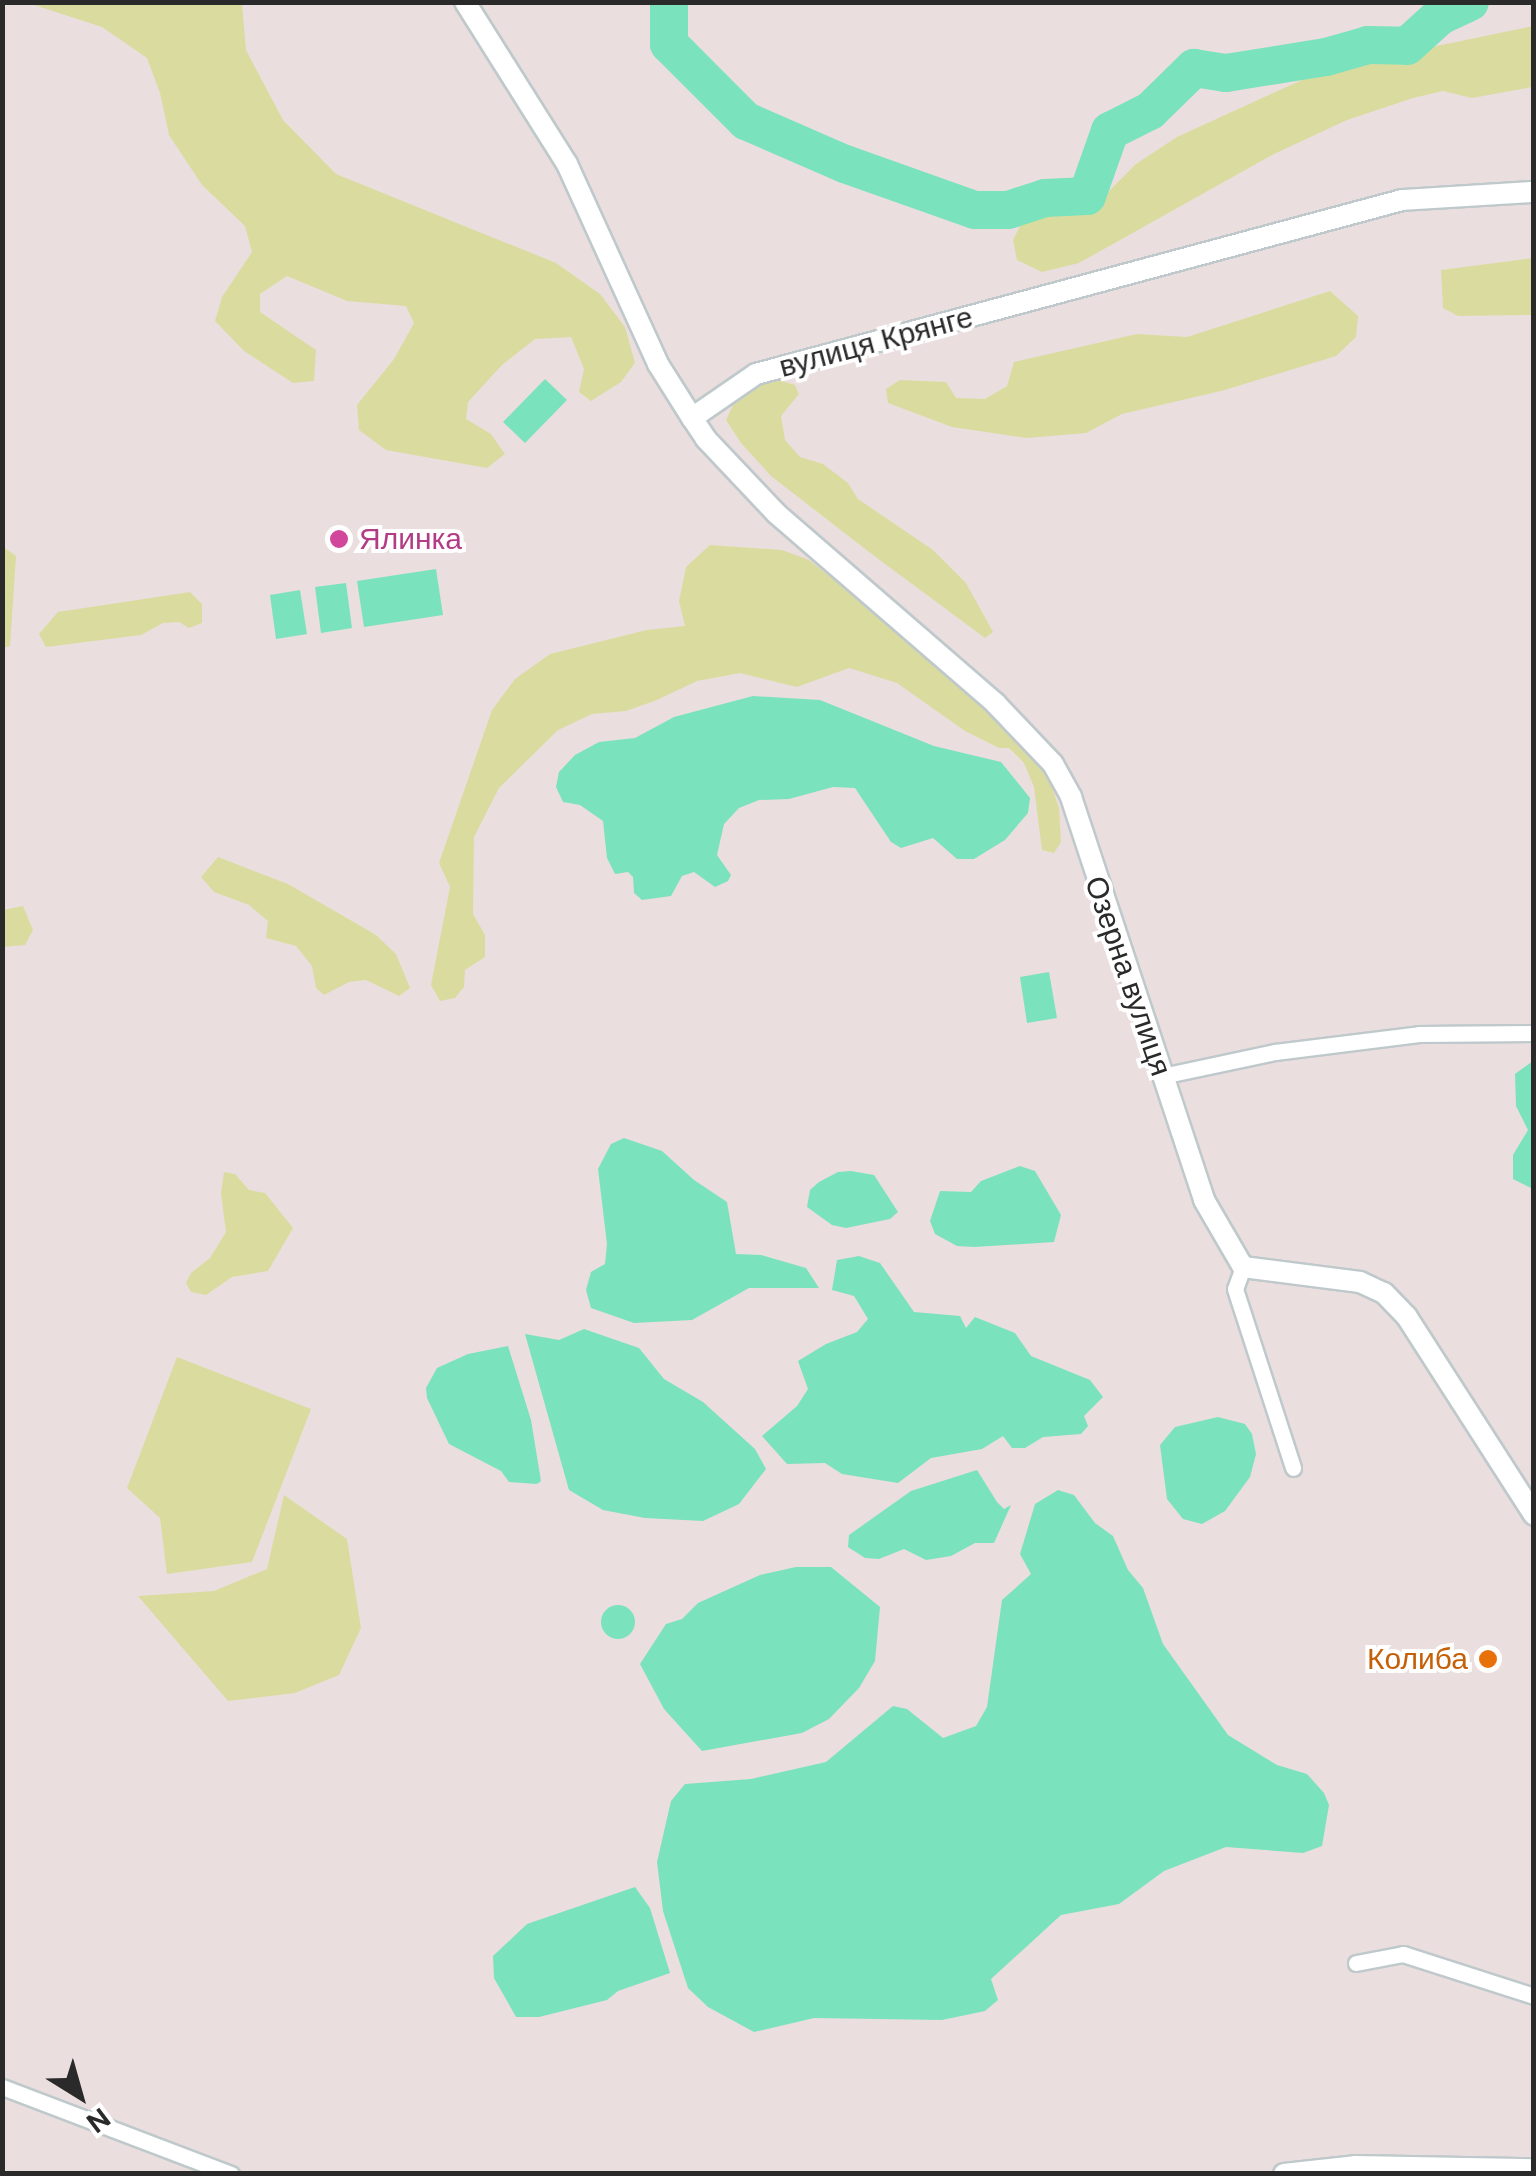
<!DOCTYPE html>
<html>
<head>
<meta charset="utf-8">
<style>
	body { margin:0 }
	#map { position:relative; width:1536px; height:2176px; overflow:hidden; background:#ebdede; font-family:"DM Sans",sans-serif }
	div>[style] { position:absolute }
	.green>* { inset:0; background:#dadc9f }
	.water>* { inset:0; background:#7ae3bd }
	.round { border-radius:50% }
	.river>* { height:38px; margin:-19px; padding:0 19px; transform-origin:19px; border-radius:19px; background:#7ae3bd }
	.roads { filter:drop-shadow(2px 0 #bfc9cb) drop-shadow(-2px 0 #bfc9cb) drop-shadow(0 2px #bfc9cb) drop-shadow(0 -2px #bfc9cb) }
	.minor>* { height:15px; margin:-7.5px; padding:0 7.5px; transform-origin:7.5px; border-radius:7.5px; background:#fff }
	.tertiary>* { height:20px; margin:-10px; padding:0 10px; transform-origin:10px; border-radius:10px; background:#fff }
	.dots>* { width:28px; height:28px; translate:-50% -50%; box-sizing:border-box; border:5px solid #fff; border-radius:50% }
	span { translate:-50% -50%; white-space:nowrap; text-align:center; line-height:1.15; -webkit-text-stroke:8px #fff; paint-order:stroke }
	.street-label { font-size:30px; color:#2a2a2a }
	.hotel-label { font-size:30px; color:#b23c85 }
	.left { translate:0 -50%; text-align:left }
	.food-label { font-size:30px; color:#c56008 }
	.right { translate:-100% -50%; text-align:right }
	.frame { position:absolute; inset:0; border:5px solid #2a2a2a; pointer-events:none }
	.north { position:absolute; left:30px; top:2046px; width:100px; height:100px; -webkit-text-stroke:8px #fff; paint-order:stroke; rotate:143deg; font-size:28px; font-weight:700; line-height:40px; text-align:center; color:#2a2a2a }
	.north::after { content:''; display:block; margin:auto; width:35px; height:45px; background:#2a2a2a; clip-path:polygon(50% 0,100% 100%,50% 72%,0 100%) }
</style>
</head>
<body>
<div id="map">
	<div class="green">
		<div style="clip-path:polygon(28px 3px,242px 3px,246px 50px,283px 120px,336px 174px,556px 263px,600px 294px,625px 327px,635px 363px,621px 382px,591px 401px,579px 392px,584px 369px,571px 337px,535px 339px,502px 365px,468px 402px,466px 419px,491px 434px,505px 454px,487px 468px,386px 450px,359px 430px,357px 405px,394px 359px,414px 323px,406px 306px,347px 301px,287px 276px,260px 294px,260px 312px,316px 350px,314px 381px,293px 383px,244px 351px,215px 321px,222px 297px,252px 252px,245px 226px,202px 185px,169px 135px,160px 93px,147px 58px,102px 27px)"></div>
		<div style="clip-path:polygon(1533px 26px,1533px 87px,1472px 98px,1443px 91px,1413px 98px,1347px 120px,1274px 154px,1079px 263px,1042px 272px,1017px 260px,1013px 240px,1022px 222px,1060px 214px,1105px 195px,1136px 164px,1177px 137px,1304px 79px,1374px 59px)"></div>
		<div style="clip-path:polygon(1533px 258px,1533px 315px,1458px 316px,1443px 308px,1441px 270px)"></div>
		<div style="clip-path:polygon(1330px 291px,1358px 316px,1356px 337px,1336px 356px,1225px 390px,1122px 414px,1086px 433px,1027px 438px,952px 427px,888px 403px,886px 389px,900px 380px,946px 382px,956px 398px,985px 399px,1007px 386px,1014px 362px,1137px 334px,1187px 337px)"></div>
		<div style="clip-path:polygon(779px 380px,795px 385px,799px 394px,781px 416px,785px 440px,800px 457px,823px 464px,848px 483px,858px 499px,933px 550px,966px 583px,993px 632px,985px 638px,873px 555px,771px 476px,741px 443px,726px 420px,736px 399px,754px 384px)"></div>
		<div style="clip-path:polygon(710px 545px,782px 550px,809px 560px,947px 669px,1022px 740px,1047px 773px,1059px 808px,1061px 842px,1054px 853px,1042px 850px,1034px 787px,1024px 763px,1009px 748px,999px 748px,965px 731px,897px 683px,849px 668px,797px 687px,740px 673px,697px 681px,657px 700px,626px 711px,592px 714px,558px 730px,499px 788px,474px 837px,473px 914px,485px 935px,485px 957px,465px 970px,464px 987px,455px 998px,440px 1001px,431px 985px,450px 887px,439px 863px,492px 710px,515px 679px,550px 654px,647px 630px,685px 626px,679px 601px,686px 567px)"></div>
		<div style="clip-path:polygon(2px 546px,16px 556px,10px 646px,3px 648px)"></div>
		<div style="clip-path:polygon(190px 592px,202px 604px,202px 623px,189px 628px,179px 622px,163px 623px,141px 635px,46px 647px,39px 634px,58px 612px)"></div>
		<div style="clip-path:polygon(218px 857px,288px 884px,376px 935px,396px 954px,410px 988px,399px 996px,366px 980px,349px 982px,324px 995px,316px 988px,312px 966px,296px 946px,266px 938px,268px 921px,249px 905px,214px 892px,201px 877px)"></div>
		<div style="clip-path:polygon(23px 906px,33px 930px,25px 945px,3px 947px,3px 910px)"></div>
		<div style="clip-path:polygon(224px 1172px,235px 1174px,249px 1190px,265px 1193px,293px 1228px,268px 1271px,232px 1277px,206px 1295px,191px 1292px,186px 1283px,191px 1273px,210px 1258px,226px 1232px,221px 1193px)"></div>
		<div style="clip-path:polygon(177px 1357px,311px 1409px,252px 1562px,167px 1574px,160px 1518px,127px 1488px)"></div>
		<div style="clip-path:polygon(284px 1495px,347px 1539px,361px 1628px,339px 1675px,295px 1693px,228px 1701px,138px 1596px,214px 1591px,267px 1569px)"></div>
	</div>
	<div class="water">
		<div style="clip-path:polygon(545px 379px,567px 400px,525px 443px,503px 422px)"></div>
		<div style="clip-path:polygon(436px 569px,443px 615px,364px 627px,357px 581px)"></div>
		<div style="clip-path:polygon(346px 583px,352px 628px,321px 633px,315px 587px)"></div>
		<div style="clip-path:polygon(300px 590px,307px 634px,276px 639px,270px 595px)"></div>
		<div style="clip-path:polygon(753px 696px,820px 700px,934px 746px,1001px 762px,1030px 798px,1028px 813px,1005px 840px,974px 859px,957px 859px,933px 838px,901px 848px,891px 842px,855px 788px,833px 787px,789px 799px,759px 800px,739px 808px,724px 824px,717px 855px,731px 875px,728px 881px,715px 887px,694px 872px,682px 876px,671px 896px,642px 900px,634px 893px,633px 877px,628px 872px,615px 874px,607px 858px,603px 821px,580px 805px,563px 802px,556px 787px,559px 772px,575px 755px,599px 742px,635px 738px,674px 717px)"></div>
		<div style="clip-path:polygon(1049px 972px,1057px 1018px,1027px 1023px,1020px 977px)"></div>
		<div style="clip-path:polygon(1533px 1061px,1533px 1189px,1513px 1179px,1513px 1155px,1528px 1130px,1516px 1106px,1515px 1074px)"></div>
		<div style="clip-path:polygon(624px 1138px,662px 1151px,694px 1180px,727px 1202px,736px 1254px,761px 1255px,806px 1268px,819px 1288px,749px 1288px,692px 1320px,634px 1323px,591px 1308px,586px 1290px,591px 1272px,605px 1264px,607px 1244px,598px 1169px,611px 1144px)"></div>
		<div style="clip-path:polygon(1020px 1166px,1035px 1171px,1061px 1215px,1054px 1242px,974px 1247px,957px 1246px,935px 1234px,930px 1221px,940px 1191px,971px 1192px,981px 1181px)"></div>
		<div style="clip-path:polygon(851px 1171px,874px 1175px,898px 1212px,890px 1219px,846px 1228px,832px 1225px,807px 1207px,810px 1190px,819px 1182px,838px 1172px)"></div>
		<div style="clip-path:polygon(859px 1256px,880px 1263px,914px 1312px,960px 1316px,966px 1328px,975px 1317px,1015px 1333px,1031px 1356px,1090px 1380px,1103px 1397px,1084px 1416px,1088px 1426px,1081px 1434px,1043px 1437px,1025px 1448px,1012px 1448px,1003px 1436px,982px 1449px,931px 1458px,898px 1483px,842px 1474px,825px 1463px,787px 1464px,762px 1436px,797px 1406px,808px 1389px,798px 1361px,826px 1344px,857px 1332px,868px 1319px,854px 1296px,832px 1290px,837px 1260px)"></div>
		<div style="clip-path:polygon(584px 1329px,639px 1348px,664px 1379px,703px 1402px,755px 1449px,766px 1469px,739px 1504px,703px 1521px,645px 1518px,603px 1510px,569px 1490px,525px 1334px,559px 1340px)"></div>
		<div style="clip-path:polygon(508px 1346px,531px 1420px,541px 1481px,537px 1484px,509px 1482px,501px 1471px,449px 1444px,427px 1398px,426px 1388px,437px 1368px,468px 1354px)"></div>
		<div style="clip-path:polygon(1218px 1417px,1245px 1424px,1252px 1434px,1256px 1454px,1250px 1477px,1225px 1511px,1202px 1524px,1183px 1519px,1167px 1499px,1160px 1445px,1175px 1427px)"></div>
		<div style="clip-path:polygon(977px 1470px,997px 1502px,1004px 1509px,1011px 1505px,994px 1543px,975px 1543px,951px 1556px,926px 1560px,904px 1549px,879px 1559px,865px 1558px,848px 1547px,849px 1535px,911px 1491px)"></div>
		<div style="clip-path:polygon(1058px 1490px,1074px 1495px,1095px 1523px,1113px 1536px,1128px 1570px,1143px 1588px,1163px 1644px,1228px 1735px,1277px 1765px,1307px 1774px,1324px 1793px,1329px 1805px,1322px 1846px,1303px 1853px,1226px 1847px,1164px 1871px,1119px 1904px,1061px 1915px,991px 1979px,998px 2000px,985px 2011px,942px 2020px,814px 2018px,754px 2032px,708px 2007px,688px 1988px,663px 1911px,657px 1862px,671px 1801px,685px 1784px,751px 1779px,826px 1762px,893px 1706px,907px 1709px,943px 1738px,976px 1726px,987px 1707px,1002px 1600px,1031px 1574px,1020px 1554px,1035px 1504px)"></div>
		<div style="clip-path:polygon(796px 1567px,831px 1567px,880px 1607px,875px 1661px,859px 1688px,829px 1719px,802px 1733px,702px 1751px,664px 1709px,640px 1664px,666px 1624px,682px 1619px,698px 1603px,760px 1575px)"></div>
		<div class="round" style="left:601px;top:1605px;width:34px;height:34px"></div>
		<div style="clip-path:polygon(635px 1887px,650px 1908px,670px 1973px,618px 1991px,607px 2000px,539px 2017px,516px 2017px,494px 1978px,493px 1956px,527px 1924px)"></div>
	</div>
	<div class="river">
		<div style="left:669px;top:2px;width:42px;rotate:90deg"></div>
		<div style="left:669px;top:44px;width:109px;rotate:45deg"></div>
		<div style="left:746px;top:121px;width:108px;rotate:23.5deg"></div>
		<div style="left:845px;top:164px;width:138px;rotate:19.5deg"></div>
		<div style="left:975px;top:210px;width:33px"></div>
		<div style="left:1008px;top:210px;width:39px;rotate:-18deg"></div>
		<div style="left:1045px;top:198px;width:42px;rotate:-2.7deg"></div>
		<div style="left:1087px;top:196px;width:69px;rotate:-70.5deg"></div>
		<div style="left:1110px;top:131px;width:45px;rotate:-26.6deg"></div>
		<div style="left:1150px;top:111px;width:62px;rotate:-44.3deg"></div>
		<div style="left:1194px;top:68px;width:32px;rotate:9deg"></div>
		<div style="left:1226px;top:73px;width:101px;rotate:-9.1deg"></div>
		<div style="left:1326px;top:57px;width:44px;rotate:-15.9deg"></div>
		<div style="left:1368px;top:45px;width:39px;rotate:1deg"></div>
		<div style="left:1407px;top:46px;width:45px;rotate:-42.3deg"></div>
		<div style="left:1440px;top:16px;width:33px;rotate:-25deg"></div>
	</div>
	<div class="roads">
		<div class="minor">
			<div style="left:1162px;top:1076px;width:116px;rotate:-12deg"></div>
			<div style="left:1275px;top:1052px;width:145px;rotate:-7.1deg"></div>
			<div style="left:1419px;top:1034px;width:115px;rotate:-0.5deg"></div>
			<div style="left:1243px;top:1267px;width:23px;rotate:110deg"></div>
			<div style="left:1235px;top:1289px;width:188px;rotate:72deg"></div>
			<div style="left:1356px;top:1963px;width:48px;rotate:-10.8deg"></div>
			<div style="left:1403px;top:1954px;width:138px;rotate:17.8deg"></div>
			<div style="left:2px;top:2087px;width:245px;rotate:20.8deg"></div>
		</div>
		<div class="tertiary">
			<div style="left:465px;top:2px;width:191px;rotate:57.8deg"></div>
			<div style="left:567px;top:164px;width:220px;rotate:65.5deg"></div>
			<div style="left:658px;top:364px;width:64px;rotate:57.8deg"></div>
			<div style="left:692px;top:418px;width:78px;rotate:-34.5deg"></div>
			<div style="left:756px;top:374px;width:669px;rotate:-15.07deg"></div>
			<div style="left:1402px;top:200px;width:132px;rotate:-3.5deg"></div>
			<div style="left:692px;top:418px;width:25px;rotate:56deg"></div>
			<div style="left:706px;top:439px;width:103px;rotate:46.6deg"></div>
			<div style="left:777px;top:514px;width:289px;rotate:40.9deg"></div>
			<div style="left:995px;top:703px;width:84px;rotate:46.4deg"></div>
			<div style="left:1053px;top:764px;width:38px;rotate:61deg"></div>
			<div style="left:1071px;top:797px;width:424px;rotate:71.7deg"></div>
			<div style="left:1204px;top:1200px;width:78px;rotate:59.8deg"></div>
			<div style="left:1243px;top:1267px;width:118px;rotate:7.3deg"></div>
			<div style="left:1360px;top:1282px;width:26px;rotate:25deg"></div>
			<div style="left:1384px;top:1293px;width:33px;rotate:46deg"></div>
			<div style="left:1407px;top:1317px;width:235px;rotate:57.3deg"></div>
			<div style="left:1284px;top:2174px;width:71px;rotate:-6.4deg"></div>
			<div style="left:1355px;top:2166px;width:179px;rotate:1deg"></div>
		</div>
	</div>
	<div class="dots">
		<div style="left:339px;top:539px;background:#d1479c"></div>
		<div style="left:1488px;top:1659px;background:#e8710a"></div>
	</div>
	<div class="street-label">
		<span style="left:876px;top:342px;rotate:-15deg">вулиця Крянге</span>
		<span style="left:1128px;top:976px;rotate:71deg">Озерна вулиця</span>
	</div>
	<div class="hotel-label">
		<span class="left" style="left:359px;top:539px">Ялинка</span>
	</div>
	<div class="food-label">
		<span class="right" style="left:1468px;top:1659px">Колиба</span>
	</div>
	<div class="frame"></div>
	<div class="north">N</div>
</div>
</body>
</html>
